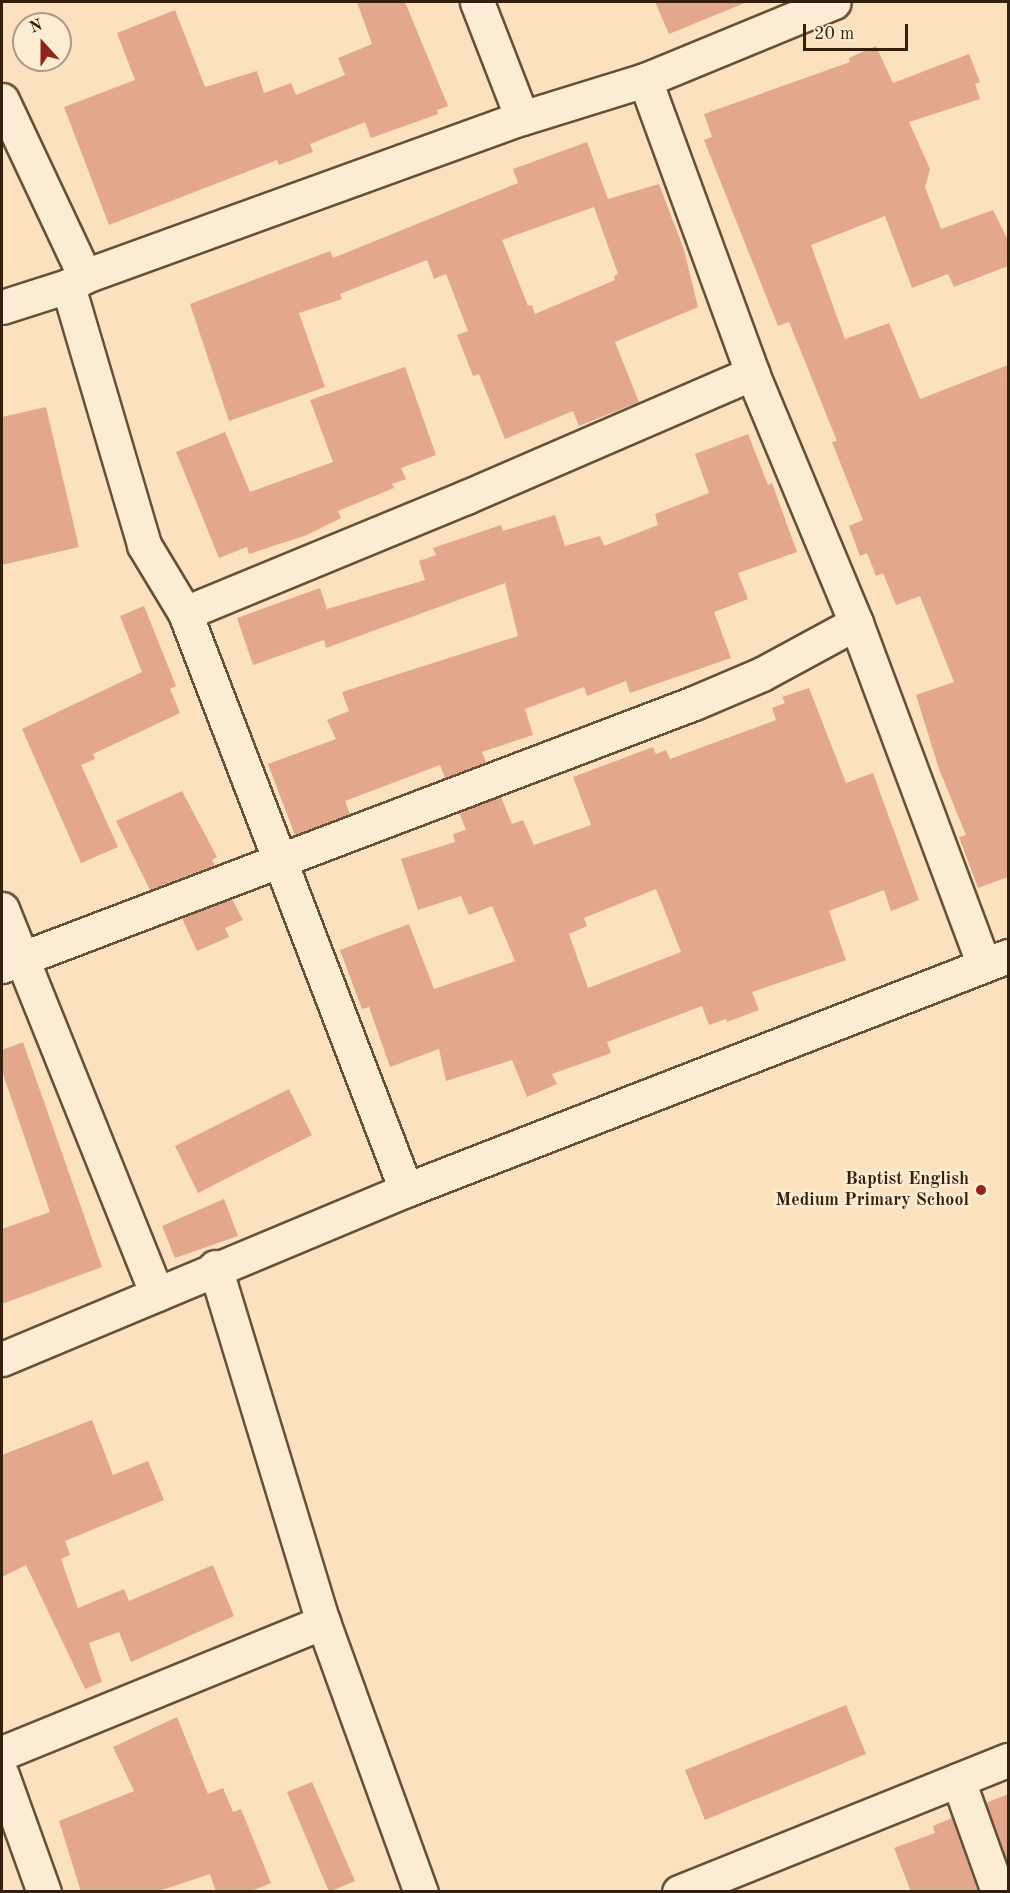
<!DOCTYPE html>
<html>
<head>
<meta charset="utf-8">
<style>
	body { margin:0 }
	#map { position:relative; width:1010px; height:1893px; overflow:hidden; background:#fbe1bd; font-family:"Old Standard TT",serif }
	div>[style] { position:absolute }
	.building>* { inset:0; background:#e3a88c }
	.roads { filter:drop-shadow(2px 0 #665038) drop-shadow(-2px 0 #665038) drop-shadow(0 2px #665038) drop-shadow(0 -2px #665038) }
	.minor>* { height:33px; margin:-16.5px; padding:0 16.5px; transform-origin:16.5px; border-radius:16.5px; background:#fcecd4 }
	.dots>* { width:16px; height:16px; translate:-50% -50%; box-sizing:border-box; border:3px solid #fcecd4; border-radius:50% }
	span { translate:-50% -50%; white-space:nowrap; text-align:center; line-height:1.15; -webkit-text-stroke:5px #fcecd4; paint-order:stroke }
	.poi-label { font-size:18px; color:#34200c; font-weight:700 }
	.right { translate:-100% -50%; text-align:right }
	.frame { position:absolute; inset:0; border:3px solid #34200c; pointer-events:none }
	.north { position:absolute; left:12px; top:12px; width:60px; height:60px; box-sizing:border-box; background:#fcecd4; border:2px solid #ac9a84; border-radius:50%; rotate:339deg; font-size:16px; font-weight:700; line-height:24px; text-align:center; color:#34200c }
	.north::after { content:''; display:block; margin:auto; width:21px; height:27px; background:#8f2418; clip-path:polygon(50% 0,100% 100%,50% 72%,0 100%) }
	.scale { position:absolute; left:803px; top:24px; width:105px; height:27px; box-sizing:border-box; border:3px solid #34200c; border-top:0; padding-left:8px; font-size:18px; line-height:21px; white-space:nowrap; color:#34200c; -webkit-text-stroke:4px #fcecd4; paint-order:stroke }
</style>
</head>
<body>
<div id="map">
	<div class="building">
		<div style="clip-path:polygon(357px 2px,405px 2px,448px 106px,437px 110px,438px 114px,371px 138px,365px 122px,310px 144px,313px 152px,279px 165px,277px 160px,109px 225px,64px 107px,135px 80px,117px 33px,175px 10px,205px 87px,257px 71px,264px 93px,291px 83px,296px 95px,345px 75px,338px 58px,372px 44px)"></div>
		<div style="clip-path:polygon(655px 2px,747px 2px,669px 34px)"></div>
		<div style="clip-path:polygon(876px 46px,893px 83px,969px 54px,980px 82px,975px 84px,980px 99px,909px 122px,930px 169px,925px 187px,941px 229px,993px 210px,1008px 240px,1008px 266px,954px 287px,948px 274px,912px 288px,885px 216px,811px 245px,845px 339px,889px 323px,920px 399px,1008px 365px,1008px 877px,978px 888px,959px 837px,966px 835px,939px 769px,916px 695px,954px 682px,920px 596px,896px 605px,883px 573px,876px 576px,867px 553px,860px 556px,849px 526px,863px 520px,832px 442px,837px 441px,789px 322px,778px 326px,704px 140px,712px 137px,704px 114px,850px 62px,849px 58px)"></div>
		<div style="clip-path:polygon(evenodd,587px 142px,608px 199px,659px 184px,684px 250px,698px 307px,615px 342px,639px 402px,579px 426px,573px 411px,505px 439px,479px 374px,473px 376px,457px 335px,468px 331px,446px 274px,434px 279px,427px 260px,340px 294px,342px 299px,299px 313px,325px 387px,229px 421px,190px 304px,330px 251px,333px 258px,518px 183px,513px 169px,587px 142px,594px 207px,618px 274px,614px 276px,615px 280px,535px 314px,532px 305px,528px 306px,502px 240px,594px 207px)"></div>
		<div style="clip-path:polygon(405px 367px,436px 455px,401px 468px,406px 479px,392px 484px,394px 488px,338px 511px,341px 518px,307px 535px,249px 554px,247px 547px,219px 558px,176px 452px,225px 432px,250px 492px,333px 462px,310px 400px)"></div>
		<div style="clip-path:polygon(46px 407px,79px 547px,2px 565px,2px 417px)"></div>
		<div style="clip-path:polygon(748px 434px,768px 485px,772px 483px,797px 552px,738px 573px,748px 599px,714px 612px,731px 658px,630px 693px,626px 681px,587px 696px,584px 687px,525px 709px,533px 735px,482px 752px,486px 762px,445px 778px,440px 765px,345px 801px,350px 814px,295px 835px,268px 764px,336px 739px,327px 720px,349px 711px,342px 692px,518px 636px,505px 583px,326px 648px,324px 640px,253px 665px,237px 618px,320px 588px,327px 609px,425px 580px,419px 561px,436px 555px,433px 548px,501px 525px,503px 531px,555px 515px,565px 546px,600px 536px,604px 546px,658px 525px,655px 514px,709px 493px,695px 454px)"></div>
		<div style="clip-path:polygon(144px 606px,176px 686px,170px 689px,180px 713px,93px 754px,95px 759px,81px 765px,118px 847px,81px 863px,22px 729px,142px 672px,120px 616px)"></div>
		<div style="clip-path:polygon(evenodd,809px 688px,846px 783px,873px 773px,919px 900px,891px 911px,884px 890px,829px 911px,846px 960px,752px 992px,759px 1010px,727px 1022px,726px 1019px,709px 1025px,702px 1006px,607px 1042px,611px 1053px,552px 1074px,557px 1084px,527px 1097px,512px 1060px,446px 1081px,439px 1049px,390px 1067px,369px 1007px,362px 1009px,340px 950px,409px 924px,434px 989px,515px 961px,492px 906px,469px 915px,461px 896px,418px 910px,401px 859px,455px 842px,453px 834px,466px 830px,459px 812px,501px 797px,512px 824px,523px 820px,534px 845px,591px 825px,573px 777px,653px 747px,656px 754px,666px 750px,670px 759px,776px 720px,772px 708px,785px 703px,782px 697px,809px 688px,656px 889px,681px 952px,588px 988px,569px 934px,587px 926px,584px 918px,656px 889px)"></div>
		<div style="clip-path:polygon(182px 791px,217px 857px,212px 860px,215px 865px,150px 890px,116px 821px)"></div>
		<div style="clip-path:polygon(232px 899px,243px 920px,225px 928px,229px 937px,197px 951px,182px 918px)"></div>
		<div style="clip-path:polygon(23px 1042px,102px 1267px,2px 1304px,2px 1229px,50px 1212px,2px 1071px,2px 1050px)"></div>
		<div style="clip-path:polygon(289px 1089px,312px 1135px,198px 1193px,175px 1146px)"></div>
		<div style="clip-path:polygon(224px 1199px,238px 1236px,175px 1258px,162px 1226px)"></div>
		<div style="clip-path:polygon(92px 1420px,113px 1475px,148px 1461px,164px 1500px,65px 1541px,70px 1555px,61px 1559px,78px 1608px,124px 1589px,129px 1601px,213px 1565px,234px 1616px,131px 1662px,119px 1632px,89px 1643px,102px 1682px,85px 1689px,26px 1565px,2px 1577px,2px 1455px)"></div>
		<div style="clip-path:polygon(846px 1705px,866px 1754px,705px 1820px,685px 1770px)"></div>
		<div style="clip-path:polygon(177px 1717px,208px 1794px,223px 1788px,233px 1812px,241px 1809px,271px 1883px,249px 1892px,216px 1892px,210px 1874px,159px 1891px,81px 1892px,59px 1821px,134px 1791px,113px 1747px)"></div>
		<div style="clip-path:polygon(312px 1782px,355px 1881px,329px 1892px,287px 1792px)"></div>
		<div style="clip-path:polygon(1008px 1794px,1008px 1866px,986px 1803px)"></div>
		<div style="clip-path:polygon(952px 1818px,978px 1892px,911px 1892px,894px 1848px,935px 1833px,933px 1826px)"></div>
	</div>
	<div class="roads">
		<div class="minor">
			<div style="left:477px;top:2px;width:124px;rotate:68.8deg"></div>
			<div style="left:645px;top:80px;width:312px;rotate:69.9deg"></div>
			<div style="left:752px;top:373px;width:271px;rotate:67.4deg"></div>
			<div style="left:856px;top:623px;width:365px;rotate:69.5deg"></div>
			<div style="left:2px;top:100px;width:195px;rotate:64.8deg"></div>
			<div style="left:68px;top:286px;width:270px;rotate:73.6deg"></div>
			<div style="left:144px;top:545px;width:79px;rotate:58.9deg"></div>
			<div style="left:185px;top:613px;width:618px;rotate:69.04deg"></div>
			<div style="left:2px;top:307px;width:69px;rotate:-17.7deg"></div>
			<div style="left:68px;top:286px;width:20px;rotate:-30deg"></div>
			<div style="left:85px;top:276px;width:465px;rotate:-19.9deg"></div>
			<div style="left:522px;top:118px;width:129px;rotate:-17.2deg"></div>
			<div style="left:645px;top:80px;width:204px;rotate:-22.4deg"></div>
			<div style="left:185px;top:613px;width:304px;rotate:-22.4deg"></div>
			<div style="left:466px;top:497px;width:312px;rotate:-23.4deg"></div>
			<div style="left:2px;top:909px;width:415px;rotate:68.1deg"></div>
			<div style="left:2px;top:966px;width:740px;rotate:-20.81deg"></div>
			<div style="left:694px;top:703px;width:74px;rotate:-23.1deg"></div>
			<div style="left:762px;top:674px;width:107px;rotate:-28.5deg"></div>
			<div style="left:215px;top:1267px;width:371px;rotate:73.1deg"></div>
			<div style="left:323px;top:1622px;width:287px;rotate:70.1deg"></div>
			<div style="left:2px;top:1359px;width:438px;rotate:-22.7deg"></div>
			<div style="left:406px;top:1190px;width:646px;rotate:-21.24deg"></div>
			<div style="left:2px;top:1753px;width:347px;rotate:-22.2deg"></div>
			<div style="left:2px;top:1775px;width:124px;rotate:70.3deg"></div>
			<div style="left:958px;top:1780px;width:119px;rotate:70.3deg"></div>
			<div style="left:679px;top:1892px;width:354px;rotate:-21.9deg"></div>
		</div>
	</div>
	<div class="dots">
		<div style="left:981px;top:1190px;background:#8f2418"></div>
	</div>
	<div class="poi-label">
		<span class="right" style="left:969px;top:1190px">Baptist English<br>Medium Primary School</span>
	</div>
	<div class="frame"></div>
	<div class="north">N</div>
	<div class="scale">20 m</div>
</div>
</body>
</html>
